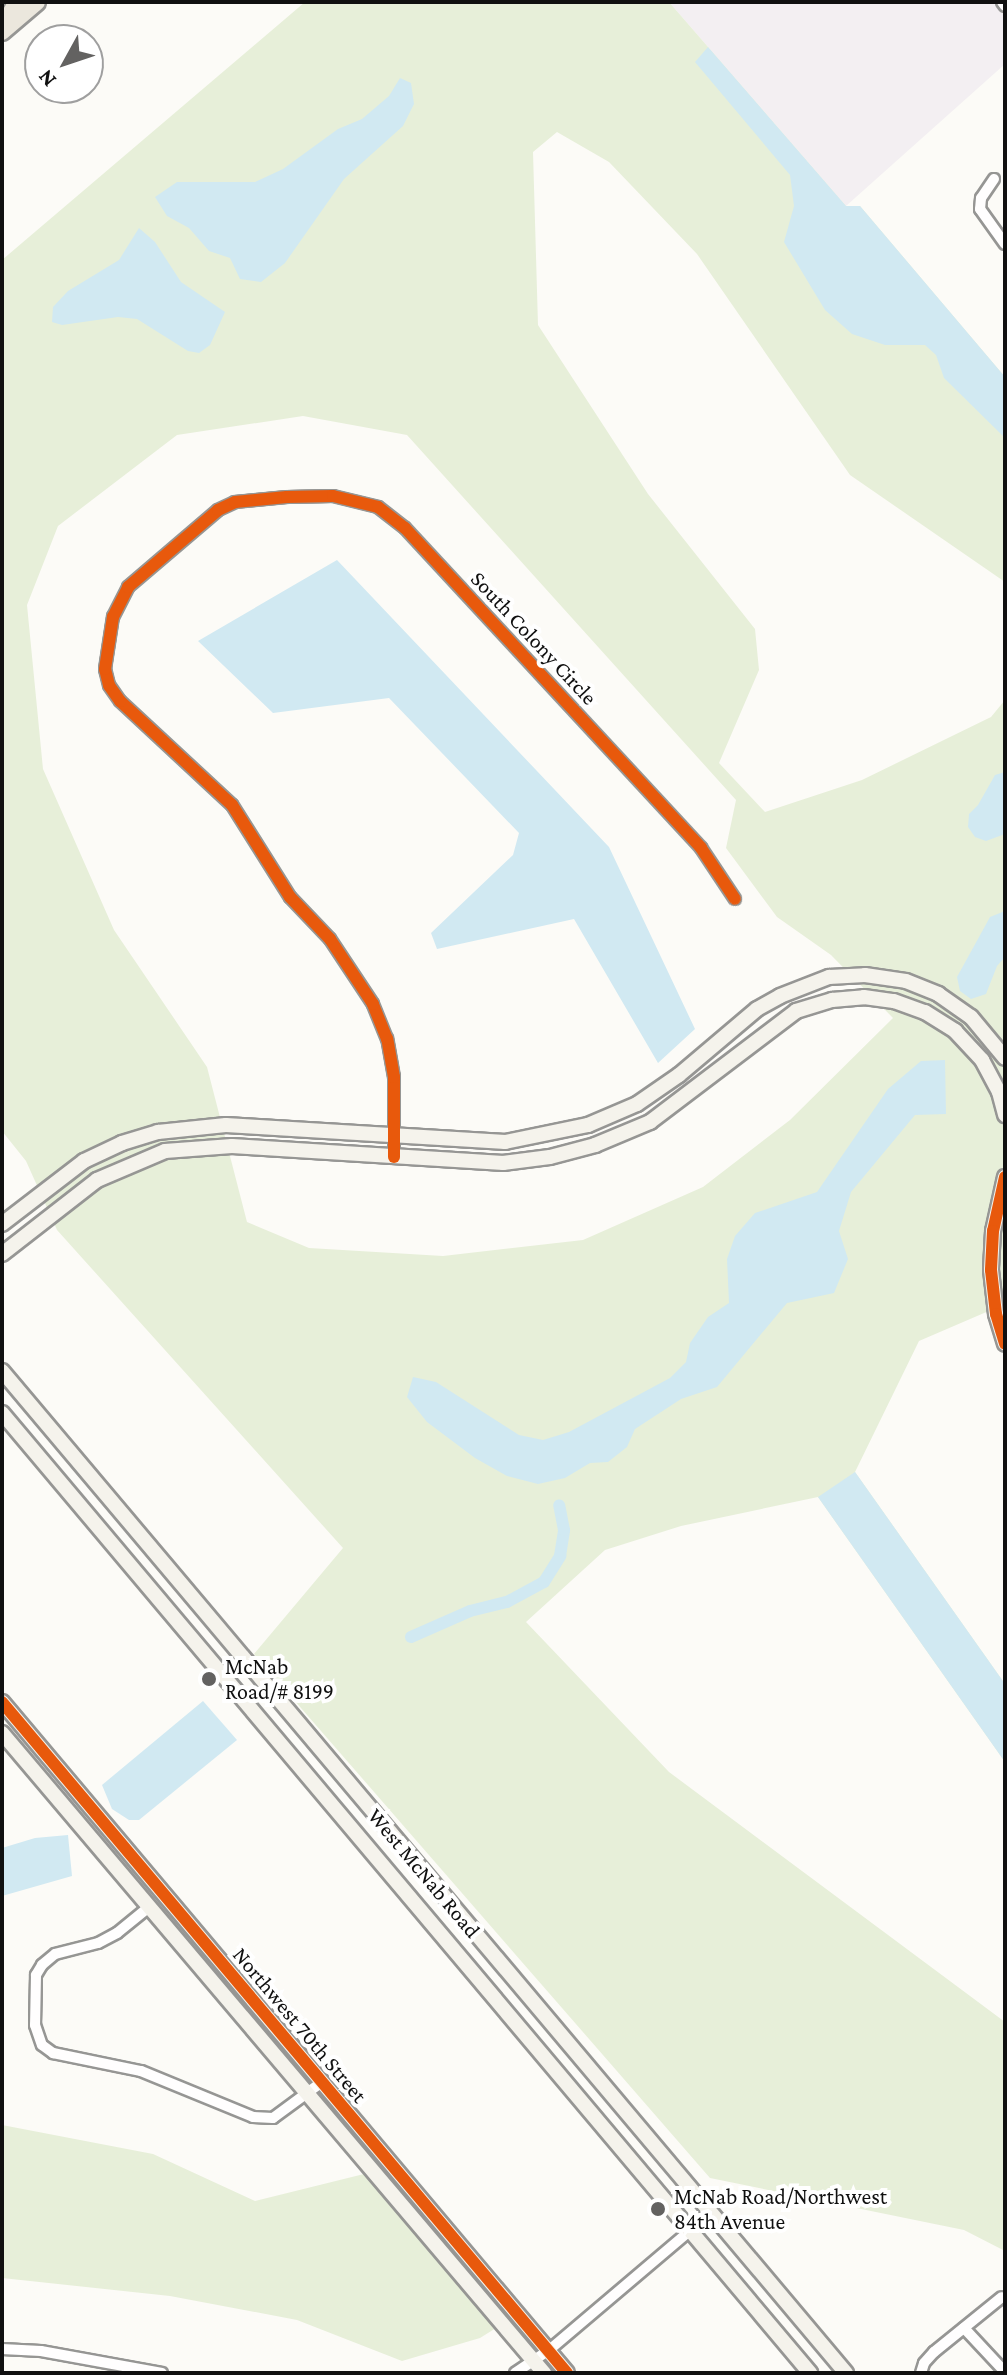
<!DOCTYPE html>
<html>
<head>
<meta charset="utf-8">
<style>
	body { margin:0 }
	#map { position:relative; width:1007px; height:2375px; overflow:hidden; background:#fcfbf7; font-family:"Crimson Pro",serif }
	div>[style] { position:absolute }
	.industrial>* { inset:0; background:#f3eff2 }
	.green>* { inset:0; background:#e7efd9 }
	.water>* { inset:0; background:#d1e9f2 }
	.canal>* { height:12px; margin:-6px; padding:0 6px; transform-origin:6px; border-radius:6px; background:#d1e9f2 }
	.roads { filter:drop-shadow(2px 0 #969694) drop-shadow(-2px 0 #969694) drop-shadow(0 2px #969694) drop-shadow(0 -2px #969694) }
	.street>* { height:10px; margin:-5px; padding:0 5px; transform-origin:5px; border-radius:5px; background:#fffefe }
	.secondary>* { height:14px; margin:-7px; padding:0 7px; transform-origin:7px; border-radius:7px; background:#f5f3ec }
	.primary>* { height:16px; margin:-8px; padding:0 8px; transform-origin:8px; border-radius:8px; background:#ebe7dd }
	.cycleway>* { height:12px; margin:-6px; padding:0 6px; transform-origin:6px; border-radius:6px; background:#e8590c }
	.dots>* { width:22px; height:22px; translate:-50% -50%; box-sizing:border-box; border:4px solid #fff; border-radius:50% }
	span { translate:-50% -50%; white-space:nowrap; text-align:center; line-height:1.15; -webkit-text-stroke:8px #fff; paint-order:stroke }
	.street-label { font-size:22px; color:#101010 }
	.poi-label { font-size:22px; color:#101010 }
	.left { translate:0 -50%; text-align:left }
	.frame { position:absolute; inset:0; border:4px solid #101010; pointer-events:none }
	.north { position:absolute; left:24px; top:24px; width:80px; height:80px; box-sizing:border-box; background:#fff; border:2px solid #9f9f9f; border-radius:50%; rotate:230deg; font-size:22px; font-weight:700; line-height:32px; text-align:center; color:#101010 }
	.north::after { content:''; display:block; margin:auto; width:28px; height:36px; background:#636261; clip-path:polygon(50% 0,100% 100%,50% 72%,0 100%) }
</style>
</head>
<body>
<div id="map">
	<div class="industrial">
		<div style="clip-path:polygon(669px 2px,1002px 2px,1005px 6px,1005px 64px,846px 206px)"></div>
	</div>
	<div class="green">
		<div style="clip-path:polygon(evenodd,305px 2px,669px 2px,846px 206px,860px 206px,1005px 377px,1005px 582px,850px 475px,697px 254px,609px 162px,557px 132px,533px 152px,538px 325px,648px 494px,755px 629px,759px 670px,719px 763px,765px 812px,862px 780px,991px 717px,1005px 700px,1005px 1304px,919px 1341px,855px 1472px,1005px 1684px,1005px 1762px,818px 1497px,681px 1526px,605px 1550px,526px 1622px,669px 1772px,1005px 2022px,1005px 2251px,964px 2230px,710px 2178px,254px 1654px,343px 1548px,57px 1230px,26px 1161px,2px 1131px,2px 260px,305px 2px,303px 416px,407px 435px,736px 800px,726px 848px,777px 917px,831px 955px,893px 1018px,790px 1120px,703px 1187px,583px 1240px,443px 1256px,309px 1248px,247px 1222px,207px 1067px,114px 930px,43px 769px,27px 605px,58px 526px,177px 435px,303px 416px)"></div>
		<div style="clip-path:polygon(2px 2125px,153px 2154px,255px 2201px,364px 2174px,496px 2328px,480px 2338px,402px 2361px,297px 2320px,170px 2296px,2px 2278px)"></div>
	</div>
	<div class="water">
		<div style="clip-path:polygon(708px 47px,846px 206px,860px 206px,1005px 377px,1005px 438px,944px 378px,936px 355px,925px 345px,885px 345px,852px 334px,825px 310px,784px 242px,794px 206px,790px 175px,695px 62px)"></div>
		<div style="clip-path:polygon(400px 78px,411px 83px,414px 104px,403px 126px,344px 179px,285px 263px,261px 282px,240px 279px,230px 258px,209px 251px,189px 228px,167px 216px,155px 197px,177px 182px,255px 182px,283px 169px,338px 129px,362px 119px,389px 96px)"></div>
		<div style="clip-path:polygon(139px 228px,155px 242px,181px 282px,225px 312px,210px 345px,199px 353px,188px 351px,137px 319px,118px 317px,62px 325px,52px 322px,53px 307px,68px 291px,119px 260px)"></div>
		<div style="clip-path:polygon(337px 560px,609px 847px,695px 1029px,658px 1063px,574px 919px,437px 949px,431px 933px,513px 855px,519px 833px,389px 698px,273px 713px,198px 641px)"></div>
		<div style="clip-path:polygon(1005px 772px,1005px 834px,986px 841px,975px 837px,968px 827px,969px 814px,978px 805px,995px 775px)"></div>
		<div style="clip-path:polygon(1005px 911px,1005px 957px,997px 966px,986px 994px,971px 999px,960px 991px,957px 977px,990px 917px)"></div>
		<div style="clip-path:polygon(945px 1060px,946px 1114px,915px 1115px,851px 1192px,839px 1231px,848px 1259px,834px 1293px,787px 1303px,717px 1387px,681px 1399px,635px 1429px,627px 1447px,608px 1462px,590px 1463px,565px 1478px,538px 1484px,507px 1476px,475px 1458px,427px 1422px,407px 1397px,413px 1377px,436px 1382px,519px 1435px,543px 1440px,569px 1432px,670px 1378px,686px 1362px,690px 1343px,708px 1317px,729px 1303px,727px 1259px,735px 1236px,755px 1213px,817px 1192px,888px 1089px,921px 1061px)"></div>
		<div style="clip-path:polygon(855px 1472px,1005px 1684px,1005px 1762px,818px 1497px)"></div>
		<div style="clip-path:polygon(203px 1701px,237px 1740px,139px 1820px,129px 1820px,112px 1809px,102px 1785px)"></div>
		<div style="clip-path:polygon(68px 1835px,72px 1876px,2px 1896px,2px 1848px,35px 1838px)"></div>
	</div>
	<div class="canal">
		<div style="left:411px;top:1637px;width:64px;rotate:-23.8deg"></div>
		<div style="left:470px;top:1611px;width:38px;rotate:-14deg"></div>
		<div style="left:507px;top:1602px;width:42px;rotate:-28.4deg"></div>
		<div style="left:544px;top:1582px;width:31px;rotate:-58deg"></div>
		<div style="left:560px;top:1556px;width:26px;rotate:-81deg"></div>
		<div style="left:564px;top:1530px;width:25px;rotate:-101deg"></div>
	</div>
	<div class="roads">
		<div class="street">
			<div style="left:1002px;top:2px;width:5px;rotate:53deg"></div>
			<div style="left:994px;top:179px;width:23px;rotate:124deg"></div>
			<div style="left:981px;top:198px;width:11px;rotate:95deg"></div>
			<div style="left:980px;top:209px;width:43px;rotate:54.5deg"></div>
			<div style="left:394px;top:1157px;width:80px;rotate:-90deg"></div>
			<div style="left:394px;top:1077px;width:39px;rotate:-100deg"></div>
			<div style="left:387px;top:1039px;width:38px;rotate:-112deg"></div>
			<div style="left:373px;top:1004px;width:78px;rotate:-123.5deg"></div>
			<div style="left:330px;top:939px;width:58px;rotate:-133.6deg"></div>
			<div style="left:290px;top:897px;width:109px;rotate:-122.2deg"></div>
			<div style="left:232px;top:805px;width:153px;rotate:-137.1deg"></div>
			<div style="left:120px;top:701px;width:19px;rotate:-125deg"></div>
			<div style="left:109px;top:685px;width:16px;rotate:-104deg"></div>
			<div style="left:105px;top:669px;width:53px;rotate:-81.3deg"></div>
			<div style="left:113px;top:617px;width:34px;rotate:-63deg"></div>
			<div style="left:128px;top:587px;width:118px;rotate:-40.5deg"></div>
			<div style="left:218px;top:510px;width:19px;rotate:-25deg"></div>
			<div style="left:235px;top:502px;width:52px;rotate:-5.5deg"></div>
			<div style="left:287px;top:497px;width:46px;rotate:-1.2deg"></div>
			<div style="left:333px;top:496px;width:46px;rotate:13.7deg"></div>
			<div style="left:378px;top:507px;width:34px;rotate:38deg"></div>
			<div style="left:405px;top:528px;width:436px;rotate:47.2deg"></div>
			<div style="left:701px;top:848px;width:61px;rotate:56.3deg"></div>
			<div style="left:149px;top:1907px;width:41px;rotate:140.9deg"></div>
			<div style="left:117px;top:1933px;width:21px;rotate:152deg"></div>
			<div style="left:98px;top:1943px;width:44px;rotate:165.7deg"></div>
			<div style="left:55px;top:1954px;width:17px;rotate:140deg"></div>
			<div style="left:42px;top:1965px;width:12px;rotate:121deg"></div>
			<div style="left:36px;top:1975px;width:50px;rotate:91.1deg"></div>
			<div style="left:35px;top:2025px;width:21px;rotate:71deg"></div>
			<div style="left:42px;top:2045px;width:14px;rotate:36deg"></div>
			<div style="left:53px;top:2053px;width:90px;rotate:11.6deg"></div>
			<div style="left:141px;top:2071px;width:121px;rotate:22.3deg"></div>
			<div style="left:253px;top:2117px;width:20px;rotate:3deg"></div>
			<div style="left:273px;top:2118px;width:61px;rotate:-36.3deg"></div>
			<div style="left:964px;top:2328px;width:60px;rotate:47deg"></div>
			<div style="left:2px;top:2349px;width:39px;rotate:3deg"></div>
			<div style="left:41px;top:2351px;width:123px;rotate:10.3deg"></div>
			<div style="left:515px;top:2373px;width:40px;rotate:-34deg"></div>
			<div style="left:548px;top:2351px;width:215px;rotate:-40.3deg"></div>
			<div style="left:921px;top:2373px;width:10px;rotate:-73deg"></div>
			<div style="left:924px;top:2363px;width:15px;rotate:-48deg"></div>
			<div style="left:934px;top:2352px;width:87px;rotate:-39deg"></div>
		</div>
		<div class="secondary">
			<div style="left:1005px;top:1177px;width:55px;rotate:102.5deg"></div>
			<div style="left:993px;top:1231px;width:39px;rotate:93deg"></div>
			<div style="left:991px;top:1270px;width:44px;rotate:83.5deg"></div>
			<div style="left:996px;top:1314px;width:31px;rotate:73deg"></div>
			<div style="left:2px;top:1224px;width:103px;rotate:-37.5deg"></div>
			<div style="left:84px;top:1161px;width:42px;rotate:-25.3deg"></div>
			<div style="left:122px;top:1143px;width:38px;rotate:-17deg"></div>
			<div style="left:158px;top:1132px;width:68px;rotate:-5.9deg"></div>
			<div style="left:226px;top:1125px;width:280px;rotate:3.5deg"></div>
			<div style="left:505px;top:1142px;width:85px;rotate:-11.6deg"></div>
			<div style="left:588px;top:1125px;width:53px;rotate:-23.2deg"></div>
			<div style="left:637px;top:1104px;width:51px;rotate:-34.6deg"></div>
			<div style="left:679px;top:1075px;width:102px;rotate:-40.2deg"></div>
			<div style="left:757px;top:1009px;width:26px;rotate:-29deg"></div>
			<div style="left:780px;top:996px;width:53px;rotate:-21.2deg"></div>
			<div style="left:829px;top:977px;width:36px;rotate:-3deg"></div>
			<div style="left:865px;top:975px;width:41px;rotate:8.3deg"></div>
			<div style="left:906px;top:981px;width:35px;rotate:22deg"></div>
			<div style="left:938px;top:994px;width:40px;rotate:34.9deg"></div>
			<div style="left:971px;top:1017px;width:53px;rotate:50.3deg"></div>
			<div style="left:2px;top:1254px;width:120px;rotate:-37.9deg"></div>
			<div style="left:97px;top:1180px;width:74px;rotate:-23.1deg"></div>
			<div style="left:165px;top:1151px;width:67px;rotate:-4.3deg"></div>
			<div style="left:232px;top:1146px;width:272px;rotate:3.6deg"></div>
			<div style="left:503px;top:1163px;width:47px;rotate:-7.3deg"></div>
			<div style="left:550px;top:1157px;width:47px;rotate:-14.9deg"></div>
			<div style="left:595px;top:1145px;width:60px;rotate:-22.7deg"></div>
			<div style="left:650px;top:1122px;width:183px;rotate:-37.2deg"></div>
			<div style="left:796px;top:1011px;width:38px;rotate:-17deg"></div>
			<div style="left:832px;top:1000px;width:32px;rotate:-5deg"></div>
			<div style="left:864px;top:997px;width:30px;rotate:8deg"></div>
			<div style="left:894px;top:1001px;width:33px;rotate:20deg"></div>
			<div style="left:925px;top:1012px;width:36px;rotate:32deg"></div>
			<div style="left:955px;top:1031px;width:40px;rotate:47deg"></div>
			<div style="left:982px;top:1060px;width:36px;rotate:62deg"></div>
			<div style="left:999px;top:1092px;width:24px;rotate:75deg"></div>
			<div style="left:2px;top:1371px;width:1310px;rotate:49.89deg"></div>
			<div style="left:2px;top:1413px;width:1255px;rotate:49.91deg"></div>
			<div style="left:2px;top:1702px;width:877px;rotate:49.9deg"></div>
			<div style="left:2px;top:1733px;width:839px;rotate:49.74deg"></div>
		</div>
		<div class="primary">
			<div style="left:3px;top:25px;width:27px;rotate:-59deg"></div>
			<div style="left:2px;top:32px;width:46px;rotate:-40.6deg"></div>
		</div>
	</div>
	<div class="cycleway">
		<div style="left:394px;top:1157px;width:80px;rotate:-90deg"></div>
		<div style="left:394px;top:1077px;width:39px;rotate:-100deg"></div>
		<div style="left:387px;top:1039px;width:38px;rotate:-112deg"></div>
		<div style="left:373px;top:1004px;width:78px;rotate:-123.5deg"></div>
		<div style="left:330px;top:939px;width:58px;rotate:-133.6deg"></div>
		<div style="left:290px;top:897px;width:109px;rotate:-122.2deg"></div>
		<div style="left:232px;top:805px;width:153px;rotate:-137.1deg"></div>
		<div style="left:120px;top:701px;width:19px;rotate:-125deg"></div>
		<div style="left:109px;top:685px;width:16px;rotate:-104deg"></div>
		<div style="left:105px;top:669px;width:53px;rotate:-81.3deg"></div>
		<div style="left:113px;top:617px;width:34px;rotate:-63deg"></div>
		<div style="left:128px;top:587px;width:118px;rotate:-40.5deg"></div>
		<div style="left:218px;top:510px;width:19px;rotate:-25deg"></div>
		<div style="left:235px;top:502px;width:52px;rotate:-5.5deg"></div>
		<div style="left:287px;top:497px;width:46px;rotate:-1.2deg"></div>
		<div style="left:333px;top:496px;width:46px;rotate:13.7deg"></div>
		<div style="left:378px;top:507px;width:34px;rotate:38deg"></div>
		<div style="left:405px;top:528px;width:436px;rotate:47.2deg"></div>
		<div style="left:701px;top:848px;width:61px;rotate:56.3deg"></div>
		<div style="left:1005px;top:1177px;width:55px;rotate:102.5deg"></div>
		<div style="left:993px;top:1231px;width:39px;rotate:93deg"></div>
		<div style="left:991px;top:1270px;width:44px;rotate:83.5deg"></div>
		<div style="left:996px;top:1314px;width:31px;rotate:73deg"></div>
		<div style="left:2px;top:1702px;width:877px;rotate:49.9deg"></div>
	</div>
	<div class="dots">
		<div style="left:209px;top:1679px;background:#636261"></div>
		<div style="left:658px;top:2209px;background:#636261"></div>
	</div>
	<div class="street-label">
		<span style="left:534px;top:638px;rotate:47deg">South Colony Circle</span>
		<span style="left:424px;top:1873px;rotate:50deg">West McNab Road</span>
		<span style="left:300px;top:2025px;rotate:50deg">Northwest 70th Street</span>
	</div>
	<div class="poi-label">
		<span class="left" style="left:225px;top:1679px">McNab<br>Road/# 8199</span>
		<span class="left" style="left:674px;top:2209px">McNab Road/Northwest<br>84th Avenue</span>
	</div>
	<div class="frame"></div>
	<div class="north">N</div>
</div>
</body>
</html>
